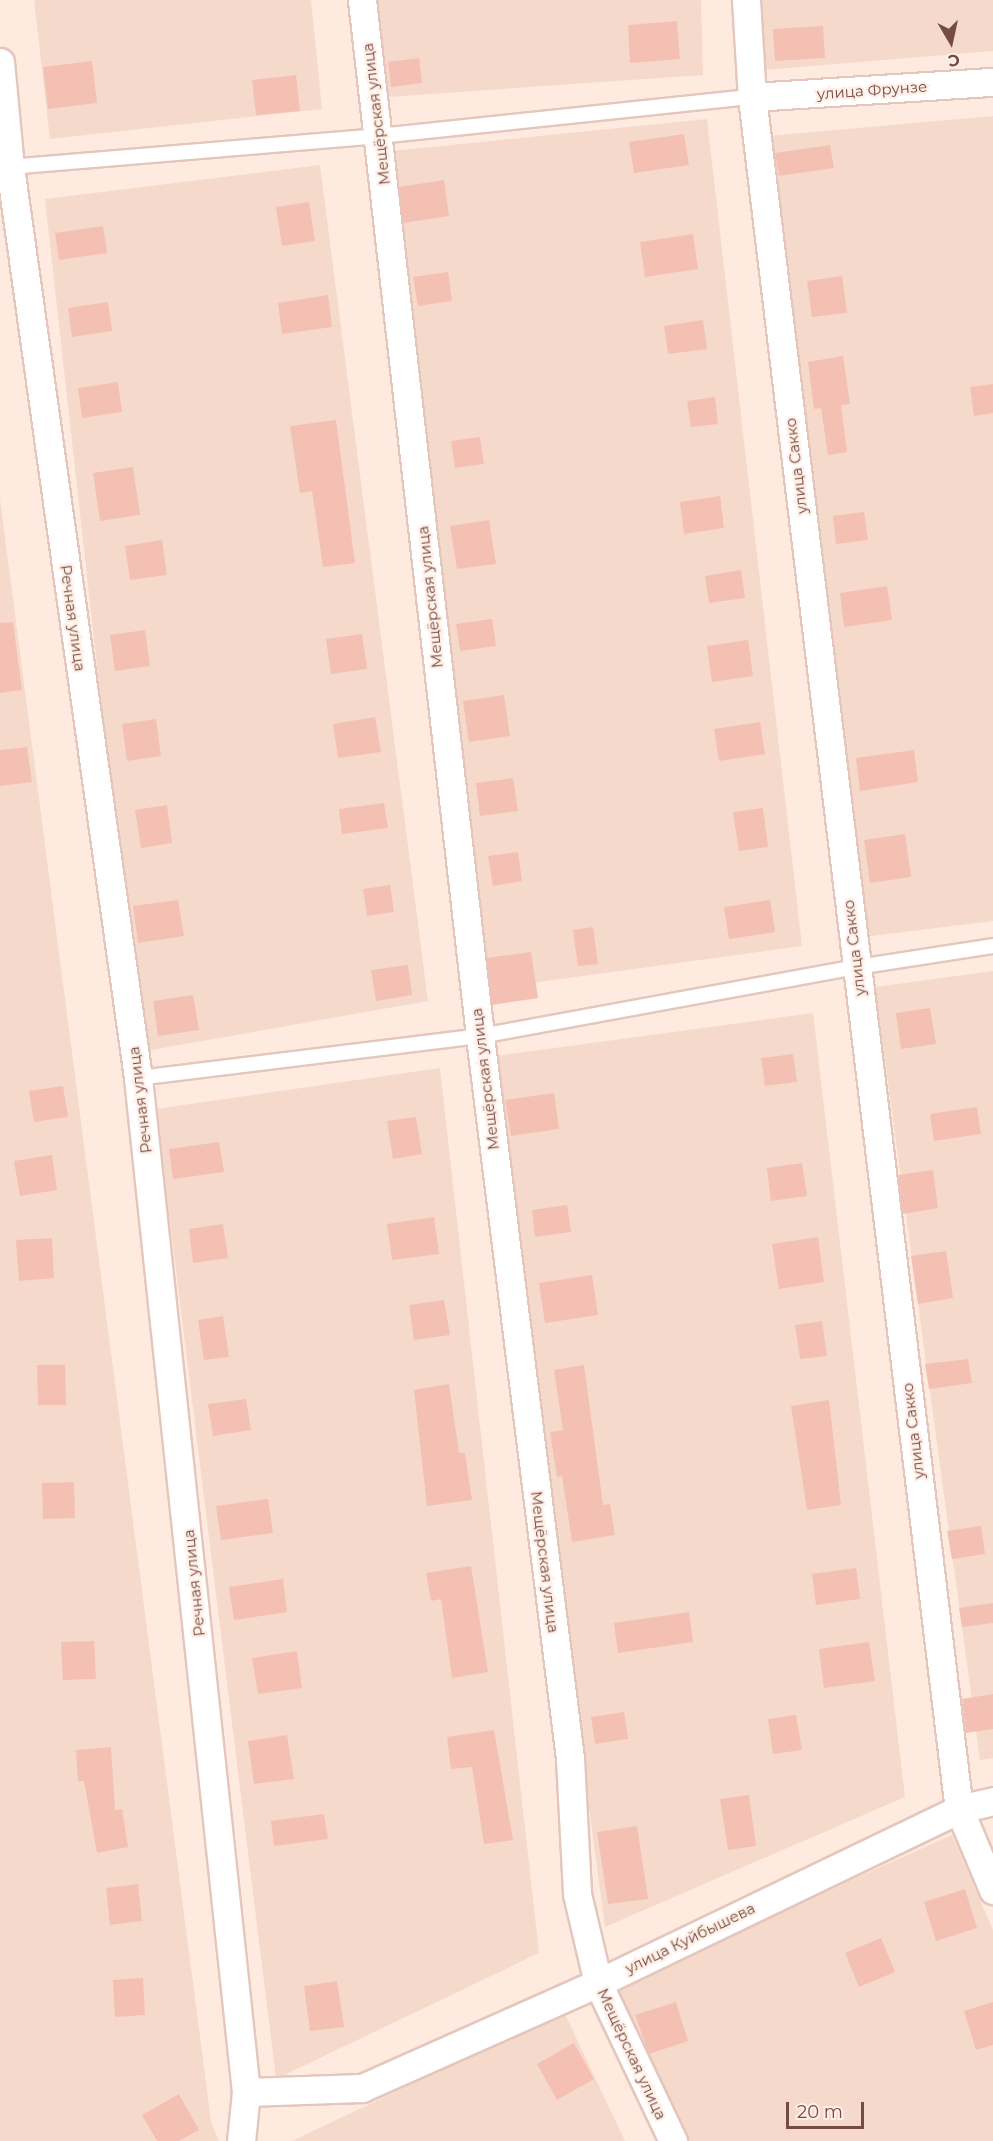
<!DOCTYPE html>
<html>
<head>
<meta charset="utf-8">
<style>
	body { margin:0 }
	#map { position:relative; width:993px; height:2141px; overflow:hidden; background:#feeade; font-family:Montserrat,sans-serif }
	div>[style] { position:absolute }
	.residential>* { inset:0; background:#f5dacc }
	.building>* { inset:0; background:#f4c0b4 }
	.roads { filter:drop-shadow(2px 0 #e4c6bd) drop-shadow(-2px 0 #e4c6bd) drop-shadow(0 2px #e4c6bd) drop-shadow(0 -2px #e4c6bd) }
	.service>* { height:14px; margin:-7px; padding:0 7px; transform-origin:7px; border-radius:7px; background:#fff }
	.minor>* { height:27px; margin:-13.5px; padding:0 13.5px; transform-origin:13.5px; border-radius:13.5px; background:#fff }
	span { translate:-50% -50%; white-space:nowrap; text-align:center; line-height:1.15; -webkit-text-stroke:4.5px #ffefe6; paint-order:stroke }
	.street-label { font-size:15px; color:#754c45 }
	.north { position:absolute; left:921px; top:12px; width:60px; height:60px; -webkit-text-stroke:4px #ffefe6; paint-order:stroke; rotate:171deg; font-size:16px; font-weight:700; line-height:24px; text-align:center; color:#754c45 }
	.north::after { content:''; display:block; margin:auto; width:21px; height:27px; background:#754c45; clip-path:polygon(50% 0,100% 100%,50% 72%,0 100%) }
	.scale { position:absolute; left:786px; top:2102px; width:78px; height:27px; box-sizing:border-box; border:3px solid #754c45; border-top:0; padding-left:8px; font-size:18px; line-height:21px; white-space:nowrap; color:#754c45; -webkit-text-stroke:4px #ffefe6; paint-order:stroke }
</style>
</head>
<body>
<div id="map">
	<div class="residential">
		<div style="clip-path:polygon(34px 0,311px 0,322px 109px,50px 139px)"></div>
		<div style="clip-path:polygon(374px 0,701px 0,703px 75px,388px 97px)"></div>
		<div style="clip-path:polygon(759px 0,993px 0,993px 51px,763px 70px)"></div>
		<div style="clip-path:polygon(993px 116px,993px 921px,863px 937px,768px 136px)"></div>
		<div style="clip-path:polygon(707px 119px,802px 946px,481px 990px,392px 151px)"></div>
		<div style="clip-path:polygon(320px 165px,428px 1001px,140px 1052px,45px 199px)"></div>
		<div style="clip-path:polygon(0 499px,211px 2121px,219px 2141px,0 2141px)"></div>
		<div style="clip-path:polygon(993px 971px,993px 1758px,980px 1760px,875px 987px)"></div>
		<div style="clip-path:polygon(813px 1013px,905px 1797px,605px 1927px,488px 1057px)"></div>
		<div style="clip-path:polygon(440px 1068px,539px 1953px,276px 2079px,156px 1109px)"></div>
		<div style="clip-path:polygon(952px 1835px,993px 1930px,993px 2141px,669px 2141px,602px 1991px)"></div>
		<div style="clip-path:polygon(564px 2012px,625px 2141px,292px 2141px)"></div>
	</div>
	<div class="building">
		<div style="clip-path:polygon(677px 21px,680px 59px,630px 63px,628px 25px)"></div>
		<div style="clip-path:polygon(823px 26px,825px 58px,775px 61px,773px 29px)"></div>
		<div style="clip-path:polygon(419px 58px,422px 83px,391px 87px,388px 62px)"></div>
		<div style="clip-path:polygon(92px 61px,97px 103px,48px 109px,43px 67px)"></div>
		<div style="clip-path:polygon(296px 75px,300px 111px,256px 115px,252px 80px)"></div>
		<div style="clip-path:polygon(684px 134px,689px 165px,634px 173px,629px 142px)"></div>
		<div style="clip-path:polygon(830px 145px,834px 168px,779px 176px,775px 153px)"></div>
		<div style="clip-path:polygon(444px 180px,449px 216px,403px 223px,399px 187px)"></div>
		<div style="clip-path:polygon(309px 202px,315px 241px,282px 246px,276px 207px)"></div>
		<div style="clip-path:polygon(103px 226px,107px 253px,59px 260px,55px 233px)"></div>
		<div style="clip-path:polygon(693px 234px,698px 269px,645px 277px,640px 242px)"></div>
		<div style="clip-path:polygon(448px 272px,452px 301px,418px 306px,413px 277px)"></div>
		<div style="clip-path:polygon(842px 276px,847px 313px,812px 317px,807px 281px)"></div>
		<div style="clip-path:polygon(328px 295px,332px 327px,282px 334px,278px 303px)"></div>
		<div style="clip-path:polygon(108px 302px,112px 331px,72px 337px,68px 308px)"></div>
		<div style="clip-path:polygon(703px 320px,707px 349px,668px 354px,664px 326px)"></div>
		<div style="clip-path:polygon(843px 356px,850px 404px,841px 405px,847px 452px,828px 455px,821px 408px,814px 409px,808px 362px)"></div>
		<div style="clip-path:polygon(118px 382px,122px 412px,82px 418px,78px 388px)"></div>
		<div style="clip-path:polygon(993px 384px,993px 413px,974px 416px,970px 387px)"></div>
		<div style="clip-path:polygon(715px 397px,718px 424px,691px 427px,687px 401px)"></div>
		<div style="clip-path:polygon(336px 420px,355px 563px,323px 567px,312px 491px,300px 493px,290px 426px)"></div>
		<div style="clip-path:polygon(480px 437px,484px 464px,455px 468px,451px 441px)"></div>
		<div style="clip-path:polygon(133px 467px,140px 515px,100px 521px,93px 473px)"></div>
		<div style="clip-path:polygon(720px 496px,724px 528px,684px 534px,680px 502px)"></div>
		<div style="clip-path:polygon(864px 512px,868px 540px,836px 544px,833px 516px)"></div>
		<div style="clip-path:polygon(489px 520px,496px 564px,457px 569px,450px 526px)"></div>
		<div style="clip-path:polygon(162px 540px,167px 575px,130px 580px,125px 546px)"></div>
		<div style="clip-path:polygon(741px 570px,745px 598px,709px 603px,705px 576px)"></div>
		<div style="clip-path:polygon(887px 586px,892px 620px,844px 627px,840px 593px)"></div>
		<div style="clip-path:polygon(492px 619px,496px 646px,460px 651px,456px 624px)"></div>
		<div style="clip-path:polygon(13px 622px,22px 690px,0 693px,0 623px)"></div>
		<div style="clip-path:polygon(145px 630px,150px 666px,115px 671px,110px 635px)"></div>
		<div style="clip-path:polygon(362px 634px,367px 669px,331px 674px,326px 639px)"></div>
		<div style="clip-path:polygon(748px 640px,753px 676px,712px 682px,707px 646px)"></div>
		<div style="clip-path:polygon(504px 695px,510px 736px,469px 742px,463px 701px)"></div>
		<div style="clip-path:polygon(375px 717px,381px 752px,338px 758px,333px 724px)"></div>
		<div style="clip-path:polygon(156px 719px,161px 756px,127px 761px,122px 724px)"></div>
		<div style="clip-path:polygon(760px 722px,765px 754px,719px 761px,714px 729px)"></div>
		<div style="clip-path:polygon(27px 747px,32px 782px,0 786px,0 750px)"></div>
		<div style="clip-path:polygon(914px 750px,918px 782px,860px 791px,856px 758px)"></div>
		<div style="clip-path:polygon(513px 778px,518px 811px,480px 816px,476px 783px)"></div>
		<div style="clip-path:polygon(384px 803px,388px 828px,342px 834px,339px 809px)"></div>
		<div style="clip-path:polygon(167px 805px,172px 843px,141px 848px,135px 810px)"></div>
		<div style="clip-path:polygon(763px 808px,768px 847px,739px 851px,733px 812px)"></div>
		<div style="clip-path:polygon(905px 834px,911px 877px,870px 883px,864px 840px)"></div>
		<div style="clip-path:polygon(518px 852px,522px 881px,493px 886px,488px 856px)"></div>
		<div style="clip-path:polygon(390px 885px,394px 912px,367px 916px,363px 889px)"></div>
		<div style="clip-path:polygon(178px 900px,184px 936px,138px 943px,133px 906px)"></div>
		<div style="clip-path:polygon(770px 900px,775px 932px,729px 939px,724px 907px)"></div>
		<div style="clip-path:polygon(593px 927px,598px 964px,578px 966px,573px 930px)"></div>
		<div style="clip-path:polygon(531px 952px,538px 998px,492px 1005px,487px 958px)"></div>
		<div style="clip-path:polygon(408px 965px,412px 995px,376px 1001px,371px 970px)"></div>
		<div style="clip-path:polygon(193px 995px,199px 1030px,158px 1036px,153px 1001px)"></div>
		<div style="clip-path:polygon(930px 1008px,936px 1044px,901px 1049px,896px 1013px)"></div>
		<div style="clip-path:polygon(793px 1054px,797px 1082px,765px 1086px,761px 1058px)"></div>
		<div style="clip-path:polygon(63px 1086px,68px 1117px,34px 1122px,29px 1091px)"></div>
		<div style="clip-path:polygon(554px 1093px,559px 1129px,511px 1136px,505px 1100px)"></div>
		<div style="clip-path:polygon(977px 1107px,981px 1134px,934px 1141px,930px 1114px)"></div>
		<div style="clip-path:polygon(416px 1117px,422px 1154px,393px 1159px,387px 1121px)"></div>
		<div style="clip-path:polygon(219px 1142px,224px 1172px,173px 1179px,169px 1149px)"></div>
		<div style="clip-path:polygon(52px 1155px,57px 1190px,20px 1196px,14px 1161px)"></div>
		<div style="clip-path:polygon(802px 1163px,807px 1196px,771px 1201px,767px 1168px)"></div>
		<div style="clip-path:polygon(933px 1170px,938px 1208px,903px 1214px,898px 1175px)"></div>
		<div style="clip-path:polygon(567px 1205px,571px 1232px,535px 1237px,532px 1210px)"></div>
		<div style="clip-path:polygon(434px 1217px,439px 1254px,392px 1260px,387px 1224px)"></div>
		<div style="clip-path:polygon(223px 1224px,228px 1258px,193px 1263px,189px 1229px)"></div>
		<div style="clip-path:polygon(818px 1237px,824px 1282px,779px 1289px,772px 1244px)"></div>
		<div style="clip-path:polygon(52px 1238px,54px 1278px,19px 1281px,16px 1240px)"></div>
		<div style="clip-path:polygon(946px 1251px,953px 1298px,918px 1304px,911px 1256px)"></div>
		<div style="clip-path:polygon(592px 1275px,598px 1315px,545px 1323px,539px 1283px)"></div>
		<div style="clip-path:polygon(444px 1300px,450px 1335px,414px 1340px,409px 1305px)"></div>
		<div style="clip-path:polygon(223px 1316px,229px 1357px,204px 1360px,198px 1320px)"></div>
		<div style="clip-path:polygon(822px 1321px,827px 1356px,800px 1359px,795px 1325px)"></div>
		<div style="clip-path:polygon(968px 1359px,972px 1383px,929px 1389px,925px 1364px)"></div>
		<div style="clip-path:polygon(37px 1365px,65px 1365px,66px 1405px,38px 1405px)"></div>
		<div style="clip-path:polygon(584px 1365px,603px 1505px,610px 1504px,615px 1535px,572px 1542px,562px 1476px,557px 1477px,550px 1432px,563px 1430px,554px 1370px)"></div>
		<div style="clip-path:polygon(449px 1384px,459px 1453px,465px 1453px,472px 1500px,427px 1506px,414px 1390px)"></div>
		<div style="clip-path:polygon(246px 1399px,251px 1430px,213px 1436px,208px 1404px)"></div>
		<div style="clip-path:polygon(829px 1400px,841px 1505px,807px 1510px,791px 1406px)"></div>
		<div style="clip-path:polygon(74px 1482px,75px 1518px,43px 1519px,42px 1483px)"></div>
		<div style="clip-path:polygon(268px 1499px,273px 1533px,221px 1540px,216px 1506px)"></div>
		<div style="clip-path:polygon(981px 1526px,985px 1554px,952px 1559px,947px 1531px)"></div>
		<div style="clip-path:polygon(471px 1566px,488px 1672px,452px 1678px,441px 1599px,431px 1601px,426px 1573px)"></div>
		<div style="clip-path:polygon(856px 1568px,860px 1599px,816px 1605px,812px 1574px)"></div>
		<div style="clip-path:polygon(283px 1579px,287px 1612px,234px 1620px,229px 1587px)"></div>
		<div style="clip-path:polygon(993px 1603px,993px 1623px,962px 1627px,959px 1608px)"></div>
		<div style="clip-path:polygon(689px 1612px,693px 1642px,618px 1653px,614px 1623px)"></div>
		<div style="clip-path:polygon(94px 1641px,96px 1679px,63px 1680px,61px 1642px)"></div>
		<div style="clip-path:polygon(869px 1642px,875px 1681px,824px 1688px,819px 1649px)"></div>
		<div style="clip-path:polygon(297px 1651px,302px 1688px,258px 1694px,252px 1658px)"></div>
		<div style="clip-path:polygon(993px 1694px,993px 1729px,966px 1733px,962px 1699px)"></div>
		<div style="clip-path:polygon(624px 1712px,628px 1739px,595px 1744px,591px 1717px)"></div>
		<div style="clip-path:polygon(796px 1715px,802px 1750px,773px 1754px,768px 1719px)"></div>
		<div style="clip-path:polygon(494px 1730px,513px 1840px,484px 1844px,472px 1767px,451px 1769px,447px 1737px)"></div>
		<div style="clip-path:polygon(287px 1735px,294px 1779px,254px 1784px,248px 1741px)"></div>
		<div style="clip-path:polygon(111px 1747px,115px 1810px,122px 1809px,128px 1847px,97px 1853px,84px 1781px,78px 1781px,76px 1750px)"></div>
		<div style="clip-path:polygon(749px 1795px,756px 1846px,728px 1850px,720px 1799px)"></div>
		<div style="clip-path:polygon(324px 1814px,328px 1839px,274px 1846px,271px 1821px)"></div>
		<div style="clip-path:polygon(637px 1826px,648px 1899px,608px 1904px,597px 1832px)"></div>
		<div style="clip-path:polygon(138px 1884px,142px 1921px,110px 1925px,106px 1888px)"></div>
		<div style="clip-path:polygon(965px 1889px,977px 1928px,936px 1941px,924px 1902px)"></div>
		<div style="clip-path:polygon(881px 1938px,895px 1972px,859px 1987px,845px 1953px)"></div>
		<div style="clip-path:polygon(143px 1978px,145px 2015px,115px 2017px,113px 1980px)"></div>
		<div style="clip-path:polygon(337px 1981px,344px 2027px,310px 2031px,304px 1986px)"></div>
		<div style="clip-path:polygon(676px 2002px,688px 2041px,649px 2054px,635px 2015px)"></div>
		<div style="clip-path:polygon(993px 2002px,993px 2045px,976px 2050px,964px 2011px)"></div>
		<div style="clip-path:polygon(574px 2043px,594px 2079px,557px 2100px,537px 2064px)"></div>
		<div style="clip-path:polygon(179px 2094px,199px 2130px,179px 2141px,157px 2141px,142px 2115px)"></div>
	</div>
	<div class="roads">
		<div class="service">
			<div style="left:10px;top:167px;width:370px;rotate:-4.8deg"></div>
			<div style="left:379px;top:136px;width:375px;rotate:-6deg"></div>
			<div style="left:138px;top:1078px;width:345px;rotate:-7deg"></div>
			<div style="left:480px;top:1036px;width:383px;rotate:-10.4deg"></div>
			<div style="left:857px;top:967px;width:138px;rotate:-8.8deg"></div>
		</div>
		<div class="minor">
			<div style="left:362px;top:0;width:1043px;rotate:83.5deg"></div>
			<div style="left:480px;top:1036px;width:729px;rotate:82.9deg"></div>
			<div style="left:570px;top:1759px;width:135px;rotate:87deg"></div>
			<div style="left:577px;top:1894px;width:91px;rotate:76.7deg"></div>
			<div style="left:598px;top:1983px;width:175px;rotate:64.6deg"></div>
			<div style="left:746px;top:0;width:97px;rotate:86.5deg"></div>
			<div style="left:752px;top:97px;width:1724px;rotate:83.11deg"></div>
			<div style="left:959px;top:1809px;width:88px;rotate:67.2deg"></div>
			<div style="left:0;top:62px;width:105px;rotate:84.6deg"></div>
			<div style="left:10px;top:167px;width:920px;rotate:82deg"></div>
			<div style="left:138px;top:1078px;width:1020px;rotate:83.92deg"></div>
			<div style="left:246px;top:2092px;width:49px;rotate:95.8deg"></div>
			<div style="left:752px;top:97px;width:241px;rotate:-3.6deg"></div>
			<div style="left:246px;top:2092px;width:116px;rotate:-2deg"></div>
			<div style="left:362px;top:2088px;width:258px;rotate:-24deg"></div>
			<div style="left:598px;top:1983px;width:401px;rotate:-25.7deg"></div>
			<div style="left:959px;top:1809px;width:35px;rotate:-13deg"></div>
		</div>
	</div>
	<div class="street-label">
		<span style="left:872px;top:90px;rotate:-4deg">улица Фрунзе</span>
		<span style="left:376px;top:114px;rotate:-97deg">Мещёрская улица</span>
		<span style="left:796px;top:466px;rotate:-97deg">улица Сакко</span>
		<span style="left:430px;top:597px;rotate:-96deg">Мещёрская улица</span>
		<span style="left:73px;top:618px;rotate:82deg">Речная улица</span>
		<span style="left:854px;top:948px;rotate:-97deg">улица Сакко</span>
		<span style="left:485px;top:1079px;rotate:-97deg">Мещёрская улица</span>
		<span style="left:140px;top:1100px;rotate:-97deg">Речная улица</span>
		<span style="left:913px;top:1431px;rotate:-97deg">улица Сакко</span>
		<span style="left:545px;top:1562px;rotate:83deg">Мещёрская улица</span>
		<span style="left:194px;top:1583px;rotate:-96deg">Речная улица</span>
		<span style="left:690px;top:1938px;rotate:-26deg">улица Куйбышева</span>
		<span style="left:632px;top:2054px;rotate:65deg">Мещёрская улица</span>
	</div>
	<div class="north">С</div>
	<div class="scale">20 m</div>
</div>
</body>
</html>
